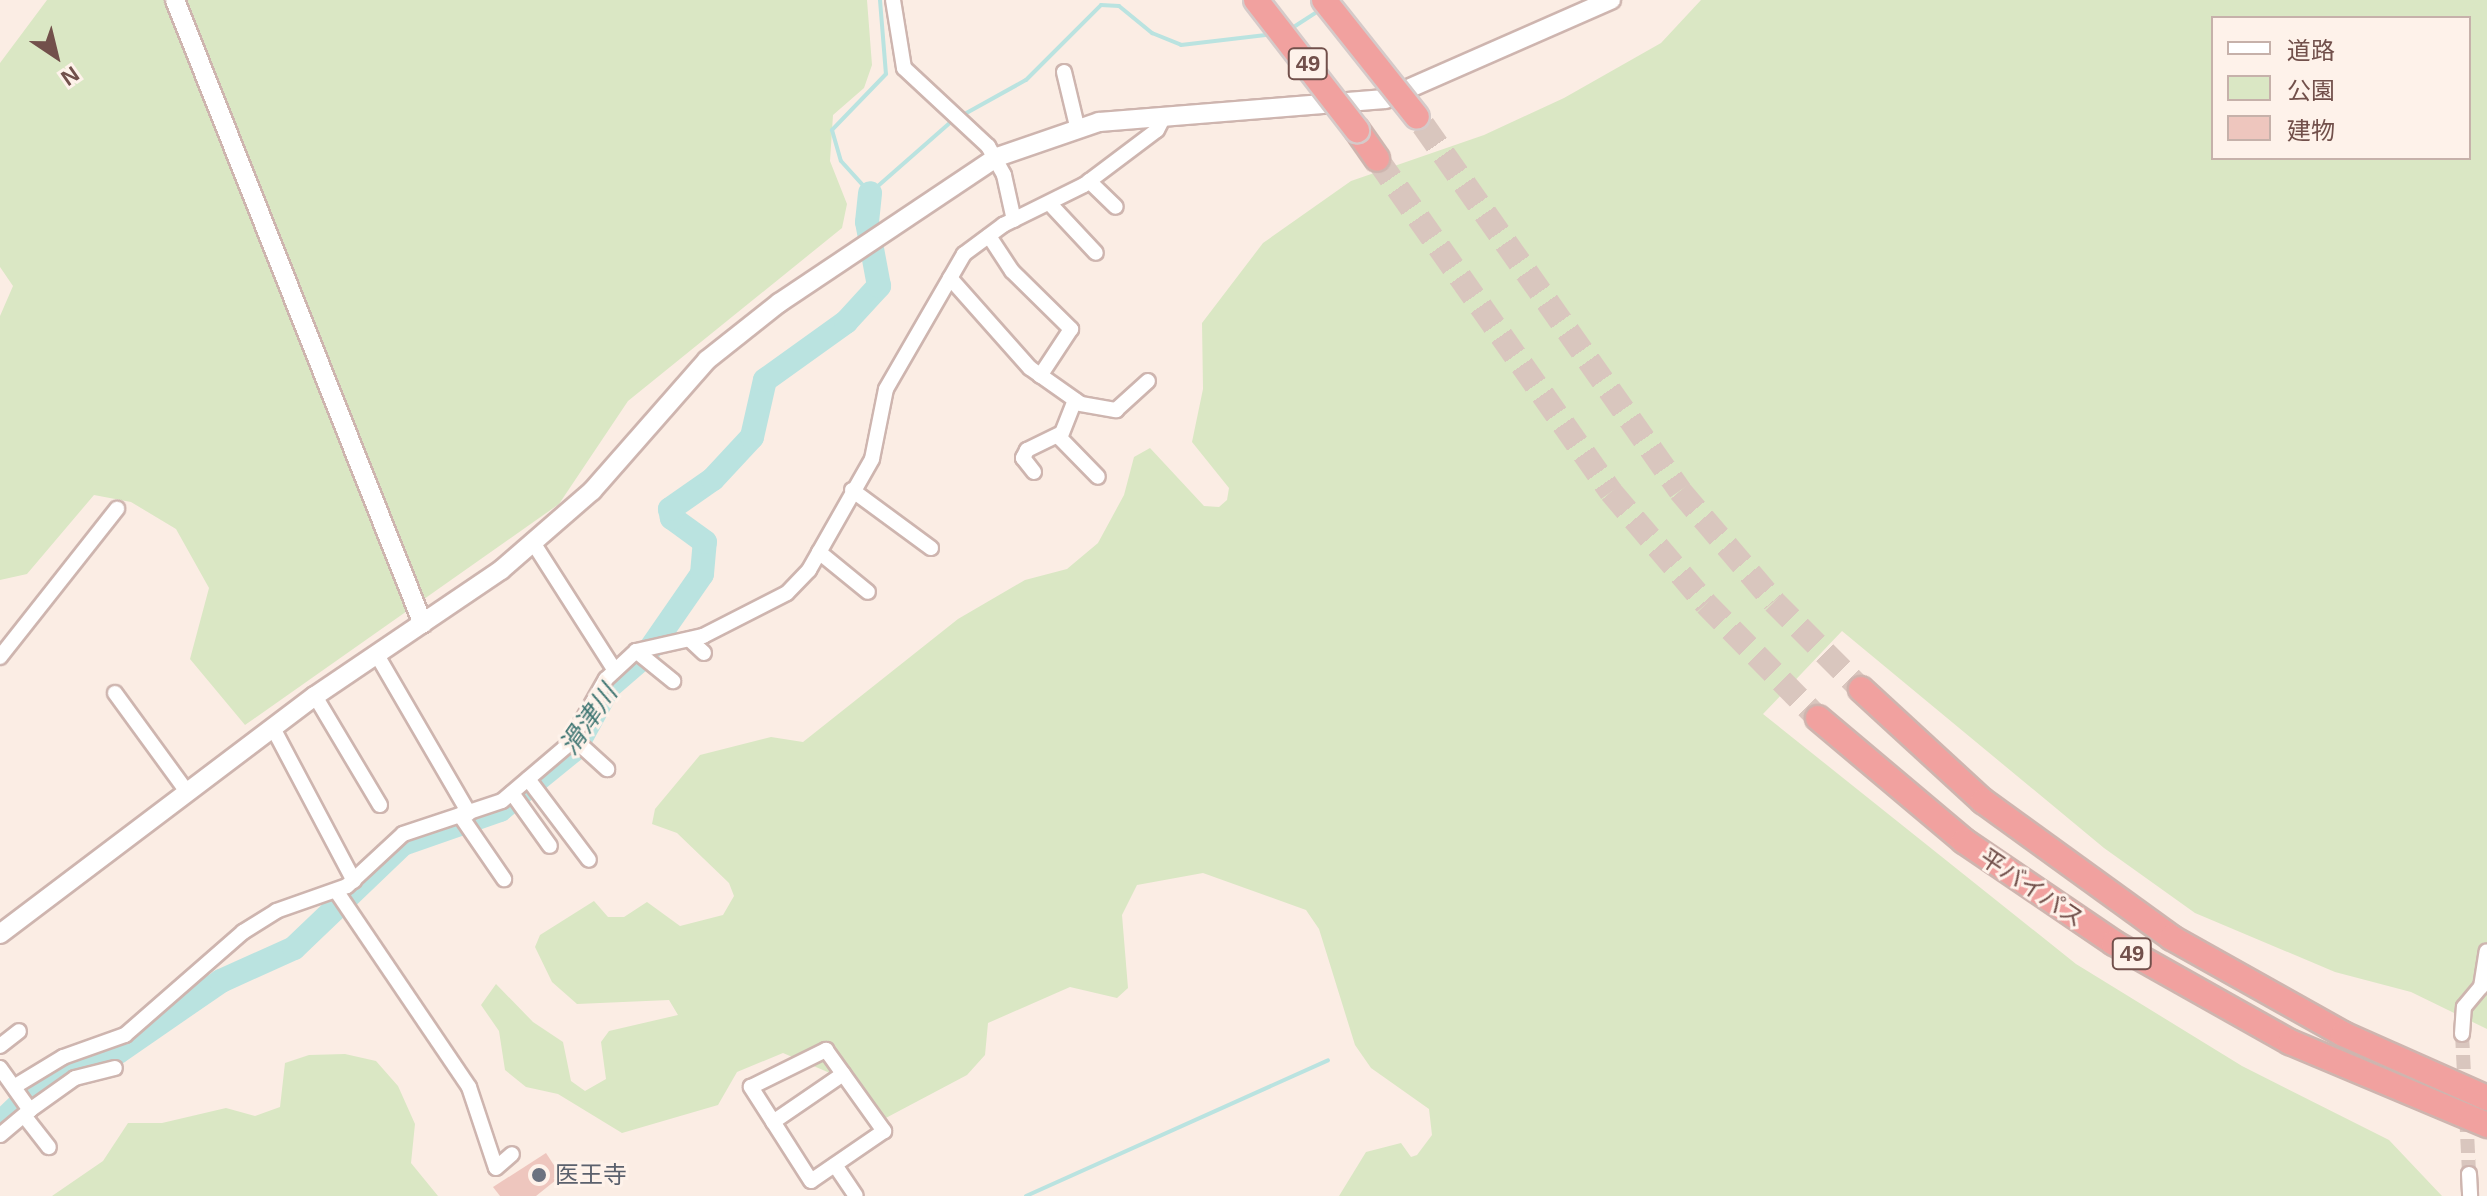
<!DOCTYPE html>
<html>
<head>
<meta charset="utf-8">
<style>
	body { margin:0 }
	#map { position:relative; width:2487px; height:1196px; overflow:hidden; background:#fbede4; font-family:Helvetica,"Noto Sans JP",sans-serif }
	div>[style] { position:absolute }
	.green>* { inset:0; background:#dae7c4 }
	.stream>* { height:4px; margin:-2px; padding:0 2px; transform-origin:2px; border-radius:2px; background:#bae3e0 }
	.river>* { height:24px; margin:-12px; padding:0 12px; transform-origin:12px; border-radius:12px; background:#bae3e0 }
	.building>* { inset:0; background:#eec6be }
	.street-tunnel>* { height:14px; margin-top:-7px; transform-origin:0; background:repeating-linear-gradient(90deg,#d9c6be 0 14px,transparent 0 21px) }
	.highway-tunnel>* { height:24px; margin-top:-12px; transform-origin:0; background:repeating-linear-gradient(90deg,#d9c6be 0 24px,transparent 0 36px) }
	.roads { filter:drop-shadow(2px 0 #ceb5af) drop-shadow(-2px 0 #ceb5af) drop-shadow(0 2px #ceb5af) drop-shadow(0 -2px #ceb5af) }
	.street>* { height:14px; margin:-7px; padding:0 7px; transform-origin:7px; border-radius:7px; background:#fff }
	.secondary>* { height:18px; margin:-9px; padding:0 9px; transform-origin:9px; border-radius:9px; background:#fff }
	.highway>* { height:24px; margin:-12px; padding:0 12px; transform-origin:12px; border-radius:12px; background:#f1a19f }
	.bridges { filter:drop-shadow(2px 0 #d5cac9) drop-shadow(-2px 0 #d5cac9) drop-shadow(0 2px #d5cac9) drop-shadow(0 -2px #d5cac9) }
	.highway-bridge>* { height:24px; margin:-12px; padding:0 12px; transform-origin:12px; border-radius:12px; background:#f1a19f }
	.dots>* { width:22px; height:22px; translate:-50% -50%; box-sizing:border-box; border:4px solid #fef2ea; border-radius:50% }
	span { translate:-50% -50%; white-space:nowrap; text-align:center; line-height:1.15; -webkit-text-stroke:6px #fef2ea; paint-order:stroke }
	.shield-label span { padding:2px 6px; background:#fef2ea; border:2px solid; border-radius:6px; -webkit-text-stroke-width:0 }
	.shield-label { font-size:22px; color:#72504b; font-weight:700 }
	.street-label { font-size:24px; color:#72504b }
	.worship-label { font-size:24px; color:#5b616d }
	.left { translate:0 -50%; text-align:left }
	.water-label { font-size:26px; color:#407673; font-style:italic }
	.legend { position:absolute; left:2211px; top:16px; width:260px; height:144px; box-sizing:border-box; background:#fef2ea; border:2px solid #c6b1aa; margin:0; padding:10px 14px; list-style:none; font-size:24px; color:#72504b }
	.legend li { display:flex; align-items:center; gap:16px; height:40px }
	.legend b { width:40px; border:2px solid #c6b1aa }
	.north { position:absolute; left:16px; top:16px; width:80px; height:80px; -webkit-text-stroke:6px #fef2ea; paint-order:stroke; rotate:145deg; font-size:22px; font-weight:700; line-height:32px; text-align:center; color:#72504b }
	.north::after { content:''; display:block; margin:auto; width:28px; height:36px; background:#72504b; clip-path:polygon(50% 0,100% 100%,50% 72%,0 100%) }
</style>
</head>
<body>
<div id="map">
	<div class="green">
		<div style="clip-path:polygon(47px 0,867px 0,872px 65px,864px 88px,833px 115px,830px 161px,847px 204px,842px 228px,628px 401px,559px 504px,245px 725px,190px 659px,209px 588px,176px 529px,131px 502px,94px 495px,27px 574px,0 580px,0 316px,13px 286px,0 267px,0 63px)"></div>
		<div style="clip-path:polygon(evenodd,1701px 0,2487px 0,2487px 1029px,2411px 992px,2335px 972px,2195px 913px,2104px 848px,1842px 631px,1763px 714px,2076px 964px,2242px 1066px,2389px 1140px,2442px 1196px,1339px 1196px,1366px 1152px,1401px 1143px,1411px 1157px,1417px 1155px,1432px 1135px,1429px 1109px,1371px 1068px,1355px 1045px,1319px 929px,1306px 910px,1203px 873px,1137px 885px,1122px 915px,1128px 988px,1117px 998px,1070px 987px,988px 1023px,985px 1055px,967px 1075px,882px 1120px,837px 1076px,783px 1053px,737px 1072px,718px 1105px,622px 1133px,558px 1094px,526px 1087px,505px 1070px,499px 1031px,481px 1005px,496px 984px,533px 1022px,563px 1042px,571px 1081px,585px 1091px,606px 1079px,601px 1042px,609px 1031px,678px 1015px,669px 1000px,577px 1004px,552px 982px,535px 947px,540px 935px,594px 901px,608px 917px,624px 917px,647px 902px,680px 926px,723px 915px,734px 896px,729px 883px,677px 833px,652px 824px,655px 809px,700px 755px,771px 737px,803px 742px,958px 619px,1025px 580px,1067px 569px,1098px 543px,1124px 495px,1134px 457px,1150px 448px,1204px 506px,1219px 507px,1227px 500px,1229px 488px,1192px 442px,1203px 389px,1202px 323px,1263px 243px,1351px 181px,1484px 135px,1564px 98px,1661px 43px,1701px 0,2213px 18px,2469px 18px,2469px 158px,2213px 158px,2213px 18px)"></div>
		<div style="clip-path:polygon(345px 1054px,376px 1061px,398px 1086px,415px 1124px,411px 1163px,438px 1196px,52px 1196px,103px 1161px,128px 1123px,162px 1123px,226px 1108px,255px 1116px,280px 1107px,285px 1063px,309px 1055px)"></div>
	</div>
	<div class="stream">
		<div style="left:880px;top:0;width:74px;rotate:85.4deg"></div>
		<div style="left:886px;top:74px;width:78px;rotate:134deg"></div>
		<div style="left:832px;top:130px;width:32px;rotate:74deg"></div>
		<div style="left:841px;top:161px;width:43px;rotate:47.8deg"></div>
		<div style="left:870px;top:193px;width:111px;rotate:-41.3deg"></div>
		<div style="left:1289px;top:30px;width:38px;rotate:-33deg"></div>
		<div style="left:961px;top:116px;width:74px;rotate:-29deg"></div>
		<div style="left:1026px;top:80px;width:106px;rotate:-45deg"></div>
		<div style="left:1101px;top:5px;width:18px;rotate:3deg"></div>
		<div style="left:1119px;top:6px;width:43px;rotate:39.3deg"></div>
		<div style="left:1152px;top:33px;width:31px;rotate:22deg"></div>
		<div style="left:1181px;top:45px;width:93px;rotate:-6.8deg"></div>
		<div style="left:1026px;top:1196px;width:331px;rotate:-24.2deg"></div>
	</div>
	<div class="river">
		<div style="left:0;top:1123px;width:62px;rotate:-43.7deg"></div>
		<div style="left:45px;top:1080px;width:78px;rotate:-21deg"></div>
		<div style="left:118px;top:1052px;width:125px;rotate:-34.6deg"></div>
		<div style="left:221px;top:981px;width:80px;rotate:-24.3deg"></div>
		<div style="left:294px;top:948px;width:151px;rotate:-43.7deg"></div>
		<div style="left:403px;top:844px;width:103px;rotate:-19.3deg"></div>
		<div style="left:500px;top:810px;width:97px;rotate:-39.1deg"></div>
		<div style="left:575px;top:749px;width:71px;rotate:-61.3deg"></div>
		<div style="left:609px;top:687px;width:49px;rotate:-40.9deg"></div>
		<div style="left:646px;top:655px;width:98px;rotate:-55.3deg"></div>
		<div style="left:702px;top:574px;width:32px;rotate:-85deg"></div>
		<div style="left:705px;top:542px;width:41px;rotate:-144deg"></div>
		<div style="left:672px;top:518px;width:9px;rotate:-103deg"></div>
		<div style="left:670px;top:509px;width:52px;rotate:-34.9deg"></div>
		<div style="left:713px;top:479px;width:57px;rotate:-47.1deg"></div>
		<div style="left:752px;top:437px;width:58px;rotate:-77.2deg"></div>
		<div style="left:765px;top:380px;width:100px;rotate:-35.6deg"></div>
		<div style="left:846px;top:322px;width:49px;rotate:-47.5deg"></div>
		<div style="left:879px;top:286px;width:65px;rotate:-100.6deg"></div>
		<div style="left:867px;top:222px;width:29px;rotate:-84deg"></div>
	</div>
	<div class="building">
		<div style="clip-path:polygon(546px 1153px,561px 1176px,536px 1196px,500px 1196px,493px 1187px)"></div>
	</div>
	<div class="street-tunnel">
		<div style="left:2462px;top:1034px;width:140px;rotate:87.1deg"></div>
	</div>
	<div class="highway-tunnel">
		<div style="left:1423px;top:125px;width:447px;rotate:54.9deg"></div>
		<div style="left:1680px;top:491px;width:145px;rotate:49.7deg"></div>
		<div style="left:1774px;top:602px;width:123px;rotate:45deg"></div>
		<div style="left:1377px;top:159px;width:407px;rotate:54.9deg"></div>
		<div style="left:1611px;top:492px;width:147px;rotate:49.7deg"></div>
		<div style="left:1706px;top:604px;width:160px;rotate:45.5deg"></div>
	</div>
	<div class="roads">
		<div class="street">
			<div style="left:893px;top:0;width:69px;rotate:80.8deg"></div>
			<div style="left:904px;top:68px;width:115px;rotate:42.9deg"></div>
			<div style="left:988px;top:146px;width:33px;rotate:61deg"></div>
			<div style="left:1004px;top:175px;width:46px;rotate:77.5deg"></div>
			<div style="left:1064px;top:72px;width:56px;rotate:76.5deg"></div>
			<div style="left:1089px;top:181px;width:37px;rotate:44deg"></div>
			<div style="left:1052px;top:206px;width:64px;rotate:46.9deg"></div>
			<div style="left:989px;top:236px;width:42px;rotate:56.7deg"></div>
			<div style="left:1012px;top:271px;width:83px;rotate:44.5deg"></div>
			<div style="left:1071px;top:329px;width:56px;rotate:123.4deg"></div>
			<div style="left:950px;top:278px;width:120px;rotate:48.4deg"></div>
			<div style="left:1030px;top:368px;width:62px;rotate:35.2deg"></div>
			<div style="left:1081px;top:404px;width:36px;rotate:10deg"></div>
			<div style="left:1116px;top:410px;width:43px;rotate:-42.2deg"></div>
			<div style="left:1075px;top:400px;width:41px;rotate:111.5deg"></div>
			<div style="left:1060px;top:438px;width:54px;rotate:45.7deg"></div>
			<div style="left:1034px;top:472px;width:18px;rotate:-128deg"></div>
			<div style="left:1023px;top:458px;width:9px;rotate:-63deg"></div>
			<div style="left:1027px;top:450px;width:37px;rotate:-26deg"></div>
			<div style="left:852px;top:490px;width:98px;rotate:36.3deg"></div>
			<div style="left:534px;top:544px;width:148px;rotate:57.4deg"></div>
			<div style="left:819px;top:552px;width:63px;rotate:39.2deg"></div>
			<div style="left:690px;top:640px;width:19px;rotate:43deg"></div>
			<div style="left:636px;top:651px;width:48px;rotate:39deg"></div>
			<div style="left:377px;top:655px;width:183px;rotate:59.8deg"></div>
			<div style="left:0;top:657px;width:189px;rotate:-51.7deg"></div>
			<div style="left:115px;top:693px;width:124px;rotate:53.9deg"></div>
			<div style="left:315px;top:696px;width:127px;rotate:59.2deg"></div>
			<div style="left:273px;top:728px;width:173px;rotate:62.1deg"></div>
			<div style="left:574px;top:739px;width:45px;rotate:42.3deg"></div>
			<div style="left:528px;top:779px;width:101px;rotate:53deg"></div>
			<div style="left:512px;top:793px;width:65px;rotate:54.4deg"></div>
			<div style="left:460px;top:815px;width:78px;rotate:55.5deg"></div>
			<div style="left:337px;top:892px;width:235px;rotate:55.9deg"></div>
			<div style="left:469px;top:1087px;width:85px;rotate:71.6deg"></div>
			<div style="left:496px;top:1168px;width:21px;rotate:-41deg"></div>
			<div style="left:2462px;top:1034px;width:27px;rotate:-86deg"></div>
			<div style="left:2464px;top:1007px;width:26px;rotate:-50deg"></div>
			<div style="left:2481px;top:987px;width:36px;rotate:-81deg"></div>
			<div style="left:0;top:1046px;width:24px;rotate:-38deg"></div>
			<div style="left:826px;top:1050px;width:100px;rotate:54.4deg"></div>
			<div style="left:884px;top:1131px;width:88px;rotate:145.6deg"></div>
			<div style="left:811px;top:1181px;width:112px;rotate:-122.6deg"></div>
			<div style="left:751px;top:1087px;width:84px;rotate:-26.3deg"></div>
			<div style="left:0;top:1068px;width:52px;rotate:54.5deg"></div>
			<div style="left:30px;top:1110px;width:39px;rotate:140deg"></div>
			<div style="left:17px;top:1085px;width:54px;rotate:-31.3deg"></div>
			<div style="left:63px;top:1057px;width:66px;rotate:-19.5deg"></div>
			<div style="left:125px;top:1035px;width:157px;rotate:-41.1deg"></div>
			<div style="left:243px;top:932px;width:39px;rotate:-32deg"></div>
			<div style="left:276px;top:911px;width:75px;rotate:-19.4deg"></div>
			<div style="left:347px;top:886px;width:76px;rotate:-42.9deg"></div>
			<div style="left:403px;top:834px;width:104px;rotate:-18.4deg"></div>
			<div style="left:502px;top:801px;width:88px;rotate:-40.4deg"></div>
			<div style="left:569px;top:744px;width:75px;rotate:-60.4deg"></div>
			<div style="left:606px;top:679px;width:41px;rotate:-43deg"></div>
			<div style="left:636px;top:651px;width:69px;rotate:-12.6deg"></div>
			<div style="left:703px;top:636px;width:94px;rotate:-27.1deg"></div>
			<div style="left:787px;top:593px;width:32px;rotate:-46deg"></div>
			<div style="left:809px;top:570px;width:128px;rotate:-60.4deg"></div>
			<div style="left:872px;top:459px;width:71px;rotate:-78.7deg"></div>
			<div style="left:886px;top:389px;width:156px;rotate:-60deg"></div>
			<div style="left:964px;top:254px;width:49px;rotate:-36.6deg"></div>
			<div style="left:1003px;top:225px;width:90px;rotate:-26.3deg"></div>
			<div style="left:1084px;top:185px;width:91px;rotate:-37deg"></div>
			<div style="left:1157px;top:130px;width:16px;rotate:-63deg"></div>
			<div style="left:30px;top:1110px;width:55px;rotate:-35.4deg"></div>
			<div style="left:75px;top:1078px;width:41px;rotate:-14deg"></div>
			<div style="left:26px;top:1118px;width:37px;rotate:52deg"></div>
			<div style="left:773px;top:1122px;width:85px;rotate:-34.4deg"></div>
			<div style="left:835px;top:1165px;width:37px;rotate:56deg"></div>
			<div style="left:2469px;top:1174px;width:22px;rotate:87deg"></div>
		</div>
		<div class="secondary">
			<div style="left:175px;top:0;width:671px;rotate:68.33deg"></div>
			<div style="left:0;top:934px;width:395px;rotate:-37.1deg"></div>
			<div style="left:315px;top:696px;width:225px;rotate:-34.1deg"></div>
			<div style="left:501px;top:570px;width:121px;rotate:-41deg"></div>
			<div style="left:592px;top:491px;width:174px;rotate:-48.7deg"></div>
			<div style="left:707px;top:360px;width:92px;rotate:-38.4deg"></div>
			<div style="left:779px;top:303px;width:262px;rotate:-33.8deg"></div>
			<div style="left:997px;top:157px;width:108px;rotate:-18.9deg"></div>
			<div style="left:1099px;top:122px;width:287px;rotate:-4.6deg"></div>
			<div style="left:1385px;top:99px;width:247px;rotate:-23.7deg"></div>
		</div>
		<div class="highway">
			<div style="left:1357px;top:130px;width:35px;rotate:55deg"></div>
			<div style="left:1861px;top:689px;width:166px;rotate:42.6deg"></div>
			<div style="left:1983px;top:801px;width:233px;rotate:35.9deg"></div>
			<div style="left:2172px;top:938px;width:196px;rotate:29.3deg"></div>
			<div style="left:2343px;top:1034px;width:158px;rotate:24deg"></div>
			<div style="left:1818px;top:718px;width:191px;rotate:40.1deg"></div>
			<div style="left:1964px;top:841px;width:181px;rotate:34.2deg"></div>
			<div style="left:2114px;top:943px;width:202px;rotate:29.4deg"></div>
			<div style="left:2290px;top:1042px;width:214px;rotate:22.8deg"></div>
		</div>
	</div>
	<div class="bridges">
		<div class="highway-bridge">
			<div style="left:1256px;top:0;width:165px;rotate:52.2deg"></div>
			<div style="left:1324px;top:0;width:149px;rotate:51.5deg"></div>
		</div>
	</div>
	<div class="dots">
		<div style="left:539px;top:1175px;background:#6b7280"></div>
	</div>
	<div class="shield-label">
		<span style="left:1308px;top:64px">49</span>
		<span style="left:2132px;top:954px">49</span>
	</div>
	<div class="street-label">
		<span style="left:2032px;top:888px;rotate:34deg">平バイパス</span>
	</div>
	<div class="worship-label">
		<span class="left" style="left:555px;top:1175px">医王寺</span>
	</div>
	<div class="water-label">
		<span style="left:589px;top:720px;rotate:-55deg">滑津川</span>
	</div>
	<ul class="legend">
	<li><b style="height:10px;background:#fff"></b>道路</li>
	<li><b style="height:22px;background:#dae7c4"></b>公園</li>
	<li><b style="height:22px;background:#eec6be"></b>建物</li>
	</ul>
	<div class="north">N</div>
</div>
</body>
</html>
